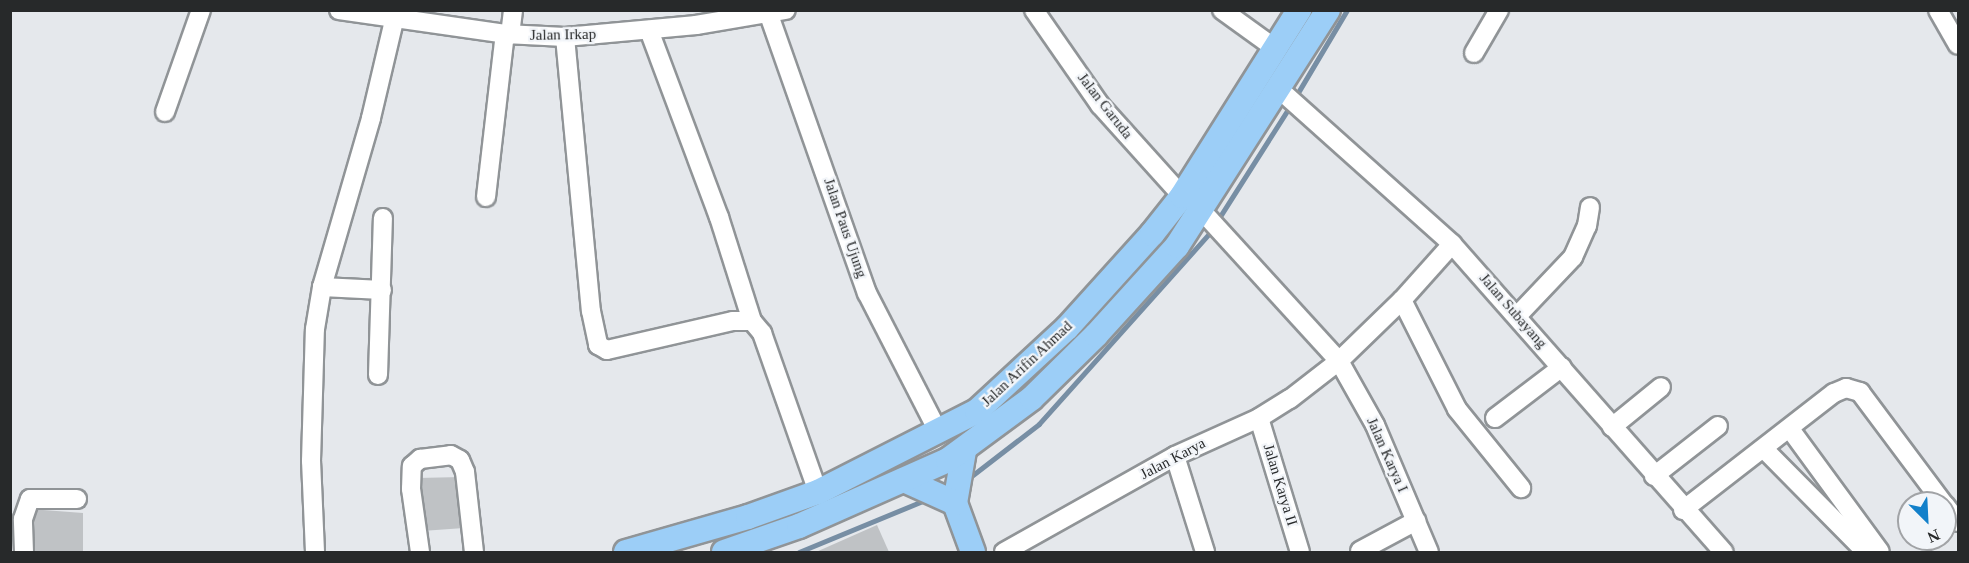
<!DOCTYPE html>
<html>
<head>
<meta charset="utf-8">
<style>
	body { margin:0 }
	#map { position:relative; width:1969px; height:563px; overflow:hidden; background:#e5e8ec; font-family:Georgia,serif }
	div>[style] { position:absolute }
	.stream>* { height:4.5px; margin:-2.25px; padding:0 2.25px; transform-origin:2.25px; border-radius:2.25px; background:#778ea4 }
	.building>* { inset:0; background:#bfc2c5 }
	.roads { filter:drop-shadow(2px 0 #909497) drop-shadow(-2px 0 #909497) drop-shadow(0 2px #909497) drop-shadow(0 -2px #909497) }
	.minor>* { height:18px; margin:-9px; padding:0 9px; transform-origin:9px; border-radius:9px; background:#fff }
	.major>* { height:24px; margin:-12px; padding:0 12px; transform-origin:12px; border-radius:12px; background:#9ccef7 }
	span { translate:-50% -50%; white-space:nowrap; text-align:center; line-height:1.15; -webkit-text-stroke:4.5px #f2f5f9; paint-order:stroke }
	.street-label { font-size:15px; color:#27292a }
	.frame { position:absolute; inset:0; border:12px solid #27292a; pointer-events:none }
	.north { position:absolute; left:1897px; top:491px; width:60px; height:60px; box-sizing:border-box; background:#f2f5f9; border:2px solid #a1a3a6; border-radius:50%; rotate:156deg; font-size:16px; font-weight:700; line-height:24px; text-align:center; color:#27292a }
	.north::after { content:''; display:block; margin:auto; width:21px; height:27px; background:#1380ca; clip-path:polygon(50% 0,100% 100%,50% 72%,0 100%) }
</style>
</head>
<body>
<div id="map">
	<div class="stream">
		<div style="left:1299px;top:91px;width:94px;rotate:-59.3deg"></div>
		<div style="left:1221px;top:215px;width:123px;rotate:-57.6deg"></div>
		<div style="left:969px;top:478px;width:88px;rotate:-37.6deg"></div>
		<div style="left:1039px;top:424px;width:254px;rotate:-48.2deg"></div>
		<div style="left:799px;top:552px;width:134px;rotate:-22.4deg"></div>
	</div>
	<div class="building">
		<div style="clip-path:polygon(462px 477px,464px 528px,422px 531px,417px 478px)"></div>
		<div style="clip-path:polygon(30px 509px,83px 513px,83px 552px,30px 552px)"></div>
		<div style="clip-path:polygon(877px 525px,889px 552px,816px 552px)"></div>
	</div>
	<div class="roads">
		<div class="minor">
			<div style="left:339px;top:10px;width:168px;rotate:8.2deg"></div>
			<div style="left:505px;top:34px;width:60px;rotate:2.9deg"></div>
			<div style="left:565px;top:37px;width:132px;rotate:-5.2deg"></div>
			<div style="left:696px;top:25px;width:91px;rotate:-9.5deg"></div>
			<div style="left:1034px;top:10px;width:116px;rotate:55.2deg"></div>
			<div style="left:1100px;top:105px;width:122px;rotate:48deg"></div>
			<div style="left:1222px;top:10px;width:67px;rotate:35.8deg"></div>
			<div style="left:1938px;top:10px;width:40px;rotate:60.3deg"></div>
			<div style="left:769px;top:15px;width:295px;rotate:70.6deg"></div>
			<div style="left:867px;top:293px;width:157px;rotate:62.8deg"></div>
			<div style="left:649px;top:30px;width:200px;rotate:69.5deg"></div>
			<div style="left:719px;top:217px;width:109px;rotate:72.4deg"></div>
			<div style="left:510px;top:35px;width:25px;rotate:-83deg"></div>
			<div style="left:565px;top:37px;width:275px;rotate:84.6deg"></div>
			<div style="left:591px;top:311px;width:35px;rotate:78deg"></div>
			<div style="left:598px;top:345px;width:10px;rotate:29deg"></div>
			<div style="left:607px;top:350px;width:129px;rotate:-13deg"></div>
			<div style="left:733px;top:321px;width:19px"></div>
			<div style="left:752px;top:321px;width:16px;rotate:50deg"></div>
			<div style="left:762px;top:333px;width:169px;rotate:70.6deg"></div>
			<div style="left:1474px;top:53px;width:50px;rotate:-59.8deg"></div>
			<div style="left:1280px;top:90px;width:231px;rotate:41.8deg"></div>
			<div style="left:1452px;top:244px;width:411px;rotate:48.6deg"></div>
			<div style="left:165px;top:112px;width:108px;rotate:-70.6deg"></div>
			<div style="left:486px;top:197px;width:164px;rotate:-83.4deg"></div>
			<div style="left:1202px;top:211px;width:203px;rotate:47.6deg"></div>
			<div style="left:1339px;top:361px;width:73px;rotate:60.6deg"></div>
			<div style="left:1375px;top:425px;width:138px;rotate:67deg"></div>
			<div style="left:322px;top:287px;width:60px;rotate:2.9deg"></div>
			<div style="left:1402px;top:300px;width:122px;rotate:63.2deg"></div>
			<div style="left:1457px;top:409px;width:102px;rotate:51deg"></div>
			<div style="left:1518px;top:315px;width:80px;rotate:-46.5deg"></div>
			<div style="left:1573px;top:257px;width:34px;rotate:-66deg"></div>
			<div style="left:1587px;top:226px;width:19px;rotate:-81deg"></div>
			<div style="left:378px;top:375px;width:157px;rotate:-88.2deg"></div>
			<div style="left:1259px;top:418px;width:140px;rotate:73deg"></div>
			<div style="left:1495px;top:418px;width:84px;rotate:-37.3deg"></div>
			<div style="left:1612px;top:427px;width:63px;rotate:-39.2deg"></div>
			<div style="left:1790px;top:429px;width:152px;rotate:53.8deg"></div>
			<div style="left:1765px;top:450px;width:144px;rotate:45.3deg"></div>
			<div style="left:1175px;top:456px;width:101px;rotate:72.6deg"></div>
			<div style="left:1654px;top:476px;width:81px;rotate:-38deg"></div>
			<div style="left:1945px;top:505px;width:21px;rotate:53deg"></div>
			<div style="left:1683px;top:510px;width:191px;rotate:-37.8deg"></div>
			<div style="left:1834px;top:393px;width:13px;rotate:-23deg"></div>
			<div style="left:1846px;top:388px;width:15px;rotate:16deg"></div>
			<div style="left:1860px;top:392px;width:139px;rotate:53.2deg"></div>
			<div style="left:1360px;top:551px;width:64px;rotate:-28.2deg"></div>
			<div style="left:24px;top:552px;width:33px;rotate:-92deg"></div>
			<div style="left:23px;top:519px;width:21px;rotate:-71deg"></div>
			<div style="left:30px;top:499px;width:47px"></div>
			<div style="left:315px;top:552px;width:91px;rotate:-92.5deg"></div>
			<div style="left:311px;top:461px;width:132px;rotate:-88.3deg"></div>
			<div style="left:315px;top:329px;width:43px;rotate:-80.5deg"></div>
			<div style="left:322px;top:287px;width:176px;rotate:-73.8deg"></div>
			<div style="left:371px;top:118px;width:100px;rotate:-76.7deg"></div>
			<div style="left:420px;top:552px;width:64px;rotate:-98.1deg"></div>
			<div style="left:411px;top:489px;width:23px;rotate:-88deg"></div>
			<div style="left:412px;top:466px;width:11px;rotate:-41deg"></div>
			<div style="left:420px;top:459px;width:31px;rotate:-7deg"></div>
			<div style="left:451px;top:455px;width:10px;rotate:29deg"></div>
			<div style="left:460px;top:460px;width:13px;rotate:67deg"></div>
			<div style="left:465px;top:472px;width:81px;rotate:83.6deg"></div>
			<div style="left:1004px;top:552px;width:196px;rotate:-29.3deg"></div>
			<div style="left:1175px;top:456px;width:92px;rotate:-24.3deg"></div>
			<div style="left:1259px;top:418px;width:36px;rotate:-32deg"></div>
			<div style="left:1290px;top:399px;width:62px;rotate:-37.8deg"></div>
			<div style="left:1339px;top:361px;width:88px;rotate:-44.1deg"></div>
			<div style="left:1402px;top:300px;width:75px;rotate:-48.2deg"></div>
		</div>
		<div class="major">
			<div style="left:964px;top:451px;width:53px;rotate:99.8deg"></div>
			<div style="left:955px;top:503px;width:52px;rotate:69.8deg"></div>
			<div style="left:904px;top:480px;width:56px;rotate:24.3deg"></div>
			<div style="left:626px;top:552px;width:127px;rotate:-16deg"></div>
			<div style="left:748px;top:517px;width:74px;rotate:-19.7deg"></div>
			<div style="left:818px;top:492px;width:178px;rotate:-27deg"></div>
			<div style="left:977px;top:411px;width:122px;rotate:-42.7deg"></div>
			<div style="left:1067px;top:328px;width:127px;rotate:-47.9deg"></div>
			<div style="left:1152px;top:234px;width:48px;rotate:-51.7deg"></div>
			<div style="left:1182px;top:196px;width:220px;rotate:-57.8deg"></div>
			<div style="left:724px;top:552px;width:79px;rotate:-19.1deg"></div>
			<div style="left:799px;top:526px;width:163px;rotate:-23.9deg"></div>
			<div style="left:948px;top:460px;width:104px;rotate:-36.4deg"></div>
			<div style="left:1032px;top:398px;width:90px;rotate:-44.5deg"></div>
			<div style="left:1096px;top:335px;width:120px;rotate:-47.7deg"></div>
			<div style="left:1177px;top:246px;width:280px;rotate:-57.4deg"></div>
		</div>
	</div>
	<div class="street-label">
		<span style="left:563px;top:35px;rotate:-1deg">Jalan Irkap</span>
		<span style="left:1105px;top:106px;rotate:52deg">Jalan Garuda</span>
		<span style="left:845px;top:228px;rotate:71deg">Jalan Paus Ujung</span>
		<span style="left:1513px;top:311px;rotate:49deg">Jalan Subayang</span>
		<span style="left:1027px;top:364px;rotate:-43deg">Jalan Arifin Ahmad</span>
		<span style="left:1387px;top:455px;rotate:66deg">Jalan Karya I</span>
		<span style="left:1173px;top:459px;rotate:-28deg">Jalan Karya</span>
		<span style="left:1280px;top:485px;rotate:73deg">Jalan Karya II</span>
	</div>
	<div class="frame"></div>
	<div class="north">N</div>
</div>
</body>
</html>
